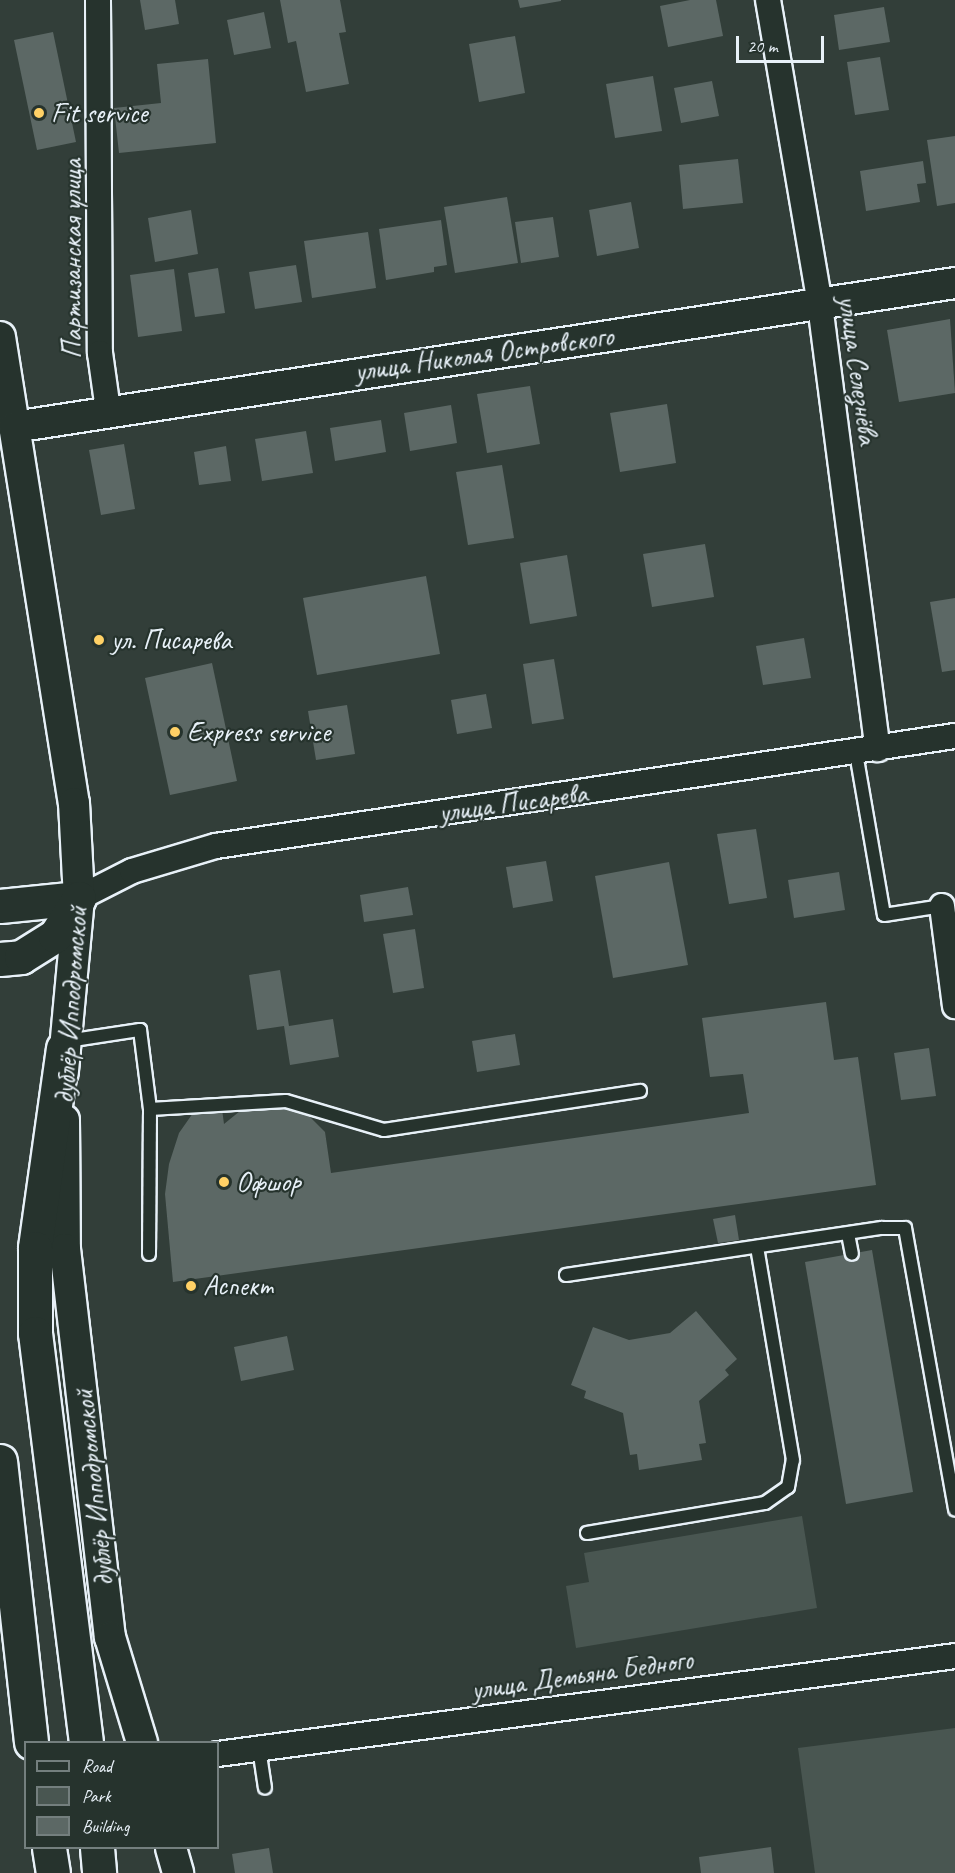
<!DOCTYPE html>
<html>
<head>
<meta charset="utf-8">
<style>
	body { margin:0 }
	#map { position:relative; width:955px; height:1873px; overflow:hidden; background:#323e39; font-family:Caveat,sans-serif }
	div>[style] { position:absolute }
	.green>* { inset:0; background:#495651 }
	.building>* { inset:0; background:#5c6865 }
	.roads { filter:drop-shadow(2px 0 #e8f1f8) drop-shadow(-2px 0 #e8f1f8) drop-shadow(0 2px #e8f1f8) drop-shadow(0 -2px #e8f1f8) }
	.service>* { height:12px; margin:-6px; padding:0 6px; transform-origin:6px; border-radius:6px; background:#26332d }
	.minor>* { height:24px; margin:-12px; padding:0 12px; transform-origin:12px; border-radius:12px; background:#26332d }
	.tertiary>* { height:30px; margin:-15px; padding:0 15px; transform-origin:15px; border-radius:15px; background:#26332d }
	.secondary>* { height:33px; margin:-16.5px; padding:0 16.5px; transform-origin:16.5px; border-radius:16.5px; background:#26332d }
	.trunk>* { height:33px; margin:-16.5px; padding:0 16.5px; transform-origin:16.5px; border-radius:16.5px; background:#26332d }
	.dots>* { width:16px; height:16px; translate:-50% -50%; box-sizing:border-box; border:3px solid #26332d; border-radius:50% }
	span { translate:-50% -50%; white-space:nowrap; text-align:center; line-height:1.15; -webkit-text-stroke:4.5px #26332d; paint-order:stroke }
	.poi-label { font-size:28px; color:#e8f1f8 }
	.left { translate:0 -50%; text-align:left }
	.street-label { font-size:28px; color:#e8f1f8 }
	.legend { position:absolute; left:24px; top:1741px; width:195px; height:108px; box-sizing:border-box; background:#26332d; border:2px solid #747f7e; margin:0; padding:8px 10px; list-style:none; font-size:18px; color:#e8f1f8 }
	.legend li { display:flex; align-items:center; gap:12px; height:30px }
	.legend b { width:30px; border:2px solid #747f7e }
	.scale { position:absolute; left:736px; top:36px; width:88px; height:27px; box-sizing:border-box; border:3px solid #e8f1f8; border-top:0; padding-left:8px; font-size:18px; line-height:21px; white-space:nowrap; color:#e8f1f8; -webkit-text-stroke:4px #26332d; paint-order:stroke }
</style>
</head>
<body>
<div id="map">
	<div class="green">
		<div style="clip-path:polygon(802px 1516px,817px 1608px,576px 1648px,566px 1586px,589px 1582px,584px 1553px)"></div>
		<div style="clip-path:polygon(955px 1728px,955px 1873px,815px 1873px,798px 1748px)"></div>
	</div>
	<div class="building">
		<div style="clip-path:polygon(140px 0,175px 0,179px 24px,145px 30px)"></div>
		<div style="clip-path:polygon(280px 0,340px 0,346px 32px,339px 33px,349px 84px,306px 92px,296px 41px,288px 43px)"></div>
		<div style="clip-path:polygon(518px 0,561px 0,561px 1px,520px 8px)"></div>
		<div style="clip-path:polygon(690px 0,716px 0,723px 36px,668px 47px,660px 6px)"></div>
		<div style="clip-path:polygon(884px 7px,890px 42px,839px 50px,834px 15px)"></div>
		<div style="clip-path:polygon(264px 12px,271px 48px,234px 55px,227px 20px)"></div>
		<div style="clip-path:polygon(53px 32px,76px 142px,37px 150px,14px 40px)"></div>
		<div style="clip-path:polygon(515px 36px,525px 93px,479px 102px,469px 44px)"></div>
		<div style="clip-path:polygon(880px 57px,889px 110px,855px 115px,847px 62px)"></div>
		<div style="clip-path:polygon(208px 59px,216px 143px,119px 153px,114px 108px,161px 103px,157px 64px)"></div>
		<div style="clip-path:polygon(653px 76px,662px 131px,615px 138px,606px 84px)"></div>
		<div style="clip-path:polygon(712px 81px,719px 116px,681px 123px,674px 88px)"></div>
		<div style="clip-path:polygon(955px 136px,955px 203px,937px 206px,927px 140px)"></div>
		<div style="clip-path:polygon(738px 159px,743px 203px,683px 209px,679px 165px)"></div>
		<div style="clip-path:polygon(923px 161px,926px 183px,917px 184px,920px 202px,866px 211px,860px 171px)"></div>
		<div style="clip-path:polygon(507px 197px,518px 263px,455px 273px,444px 207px)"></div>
		<div style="clip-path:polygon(631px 202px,639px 248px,597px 256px,589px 210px)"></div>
		<div style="clip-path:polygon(191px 210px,198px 254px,155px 262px,148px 218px)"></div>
		<div style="clip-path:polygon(553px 217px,559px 257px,521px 263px,515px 222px)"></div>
		<div style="clip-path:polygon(441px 220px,447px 265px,434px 267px,434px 272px,386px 280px,379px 229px)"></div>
		<div style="clip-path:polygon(368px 232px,376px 288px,312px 298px,304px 241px)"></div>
		<div style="clip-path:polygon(296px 265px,302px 302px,255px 309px,249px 272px)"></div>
		<div style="clip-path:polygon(218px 268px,225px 313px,195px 317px,188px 273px)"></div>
		<div style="clip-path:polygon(174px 269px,182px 331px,138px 337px,130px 275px)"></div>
		<div style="clip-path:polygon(950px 319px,955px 393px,899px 402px,887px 330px)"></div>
		<div style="clip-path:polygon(530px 386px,540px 444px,487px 453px,477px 394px)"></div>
		<div style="clip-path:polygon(667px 404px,676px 463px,620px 472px,610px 413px)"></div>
		<div style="clip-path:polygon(451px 405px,457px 443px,410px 451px,404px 413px)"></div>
		<div style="clip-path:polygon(381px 420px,386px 452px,335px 461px,330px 428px)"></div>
		<div style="clip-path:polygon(306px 431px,313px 473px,262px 481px,255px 439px)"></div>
		<div style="clip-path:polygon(124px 444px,135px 509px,101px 515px,89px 450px)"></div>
		<div style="clip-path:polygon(226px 446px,231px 481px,199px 485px,194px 452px)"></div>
		<div style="clip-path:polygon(502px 465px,514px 538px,468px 545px,456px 472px)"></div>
		<div style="clip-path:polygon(705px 544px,714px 597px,652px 607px,643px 554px)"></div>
		<div style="clip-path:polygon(567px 555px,577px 616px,530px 624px,520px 563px)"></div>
		<div style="clip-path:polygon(426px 576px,440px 654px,317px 675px,303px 598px)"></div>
		<div style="clip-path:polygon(955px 598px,955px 670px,942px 672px,930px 602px)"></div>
		<div style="clip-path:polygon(804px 638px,811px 678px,763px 685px,756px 646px)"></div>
		<div style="clip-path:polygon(554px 659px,564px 719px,532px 724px,523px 664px)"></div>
		<div style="clip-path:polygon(212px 663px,237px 781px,170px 795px,145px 678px)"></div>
		<div style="clip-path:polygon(486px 694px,492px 728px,457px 734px,451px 700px)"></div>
		<div style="clip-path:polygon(347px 705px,355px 754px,316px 760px,308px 711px)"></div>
		<div style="clip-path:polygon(756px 829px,767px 898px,729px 904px,717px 834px)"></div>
		<div style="clip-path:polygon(546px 861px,553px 901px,513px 908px,506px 867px)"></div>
		<div style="clip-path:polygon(669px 862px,688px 965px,613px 978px,595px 876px)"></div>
		<div style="clip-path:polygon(839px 872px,845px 910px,794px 918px,788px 880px)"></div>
		<div style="clip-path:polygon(408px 887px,413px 915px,364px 922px,360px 895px)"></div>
		<div style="clip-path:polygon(415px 929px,424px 988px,393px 993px,383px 934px)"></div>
		<div style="clip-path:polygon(280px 970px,289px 1026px,333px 1019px,339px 1057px,290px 1065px,284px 1026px,257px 1030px,249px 975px)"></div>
		<div style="clip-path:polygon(826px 1002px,834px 1060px,858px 1057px,876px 1185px,173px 1282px,165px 1194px,169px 1164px,179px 1133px,193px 1113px,222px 1109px,224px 1124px,240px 1111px,259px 1104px,301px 1108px,325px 1132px,331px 1173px,749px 1113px,743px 1074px,710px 1077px,702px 1018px)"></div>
		<div style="clip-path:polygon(515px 1034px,520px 1065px,477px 1072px,472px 1041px)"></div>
		<div style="clip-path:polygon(929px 1048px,936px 1096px,901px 1100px,894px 1053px)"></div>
		<div style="clip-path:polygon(735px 1215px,739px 1240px,718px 1243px,713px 1219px)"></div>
		<div style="clip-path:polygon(872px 1250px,913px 1492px,846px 1504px,805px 1262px)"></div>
		<div style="clip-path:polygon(696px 1311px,737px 1359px,725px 1370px,729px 1375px,699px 1401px,706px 1443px,699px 1444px,702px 1460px,639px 1470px,637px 1454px,630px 1455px,623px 1413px,584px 1398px,586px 1391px,571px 1385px,593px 1327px,629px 1340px,670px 1333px)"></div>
		<div style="clip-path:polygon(287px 1336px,294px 1370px,241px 1381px,234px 1347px)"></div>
		<div style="clip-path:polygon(771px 1847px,774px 1873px,701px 1873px,699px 1857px)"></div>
		<div style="clip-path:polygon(269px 1848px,273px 1873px,235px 1873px,232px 1854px)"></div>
	</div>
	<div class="roads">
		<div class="service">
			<div style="left:856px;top:753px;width:164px;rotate:80.2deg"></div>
			<div style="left:884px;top:915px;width:59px;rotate:-8.8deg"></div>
			<div style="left:67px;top:1041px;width:74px;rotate:-8.6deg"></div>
			<div style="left:140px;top:1030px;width:80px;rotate:82.8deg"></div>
			<div style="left:150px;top:1109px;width:136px;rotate:-3.4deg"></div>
			<div style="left:286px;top:1101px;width:102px;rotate:16.5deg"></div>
			<div style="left:384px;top:1130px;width:259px;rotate:-8.7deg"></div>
			<div style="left:848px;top:1234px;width:20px;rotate:79deg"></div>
			<div style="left:149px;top:1254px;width:145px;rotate:-89.6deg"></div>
			<div style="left:566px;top:1275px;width:319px;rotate:-8.5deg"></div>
			<div style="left:882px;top:1228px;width:23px"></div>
			<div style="left:905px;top:1228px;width:286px;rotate:79.9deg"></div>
			<div style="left:587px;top:1533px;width:181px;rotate:-9.6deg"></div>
			<div style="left:765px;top:1503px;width:28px;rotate:-35deg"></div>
			<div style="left:788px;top:1487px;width:27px;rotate:-80deg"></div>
			<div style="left:793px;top:1460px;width:216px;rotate:-99.6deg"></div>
			<div style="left:259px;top:1748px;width:40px;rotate:81.5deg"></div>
		</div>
		<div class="minor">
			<div style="left:98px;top:0;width:353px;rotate:89.7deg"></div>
			<div style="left:100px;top:353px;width:58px;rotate:82deg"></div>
			<div style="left:768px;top:0;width:309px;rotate:80.3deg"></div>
			<div style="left:820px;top:305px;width:448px;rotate:82.6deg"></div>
			<div style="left:79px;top:898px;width:59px;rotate:-27deg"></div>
			<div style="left:132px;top:871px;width:88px;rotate:-16.6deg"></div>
			<div style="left:216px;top:846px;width:747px;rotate:-8.47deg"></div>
			<div style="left:942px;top:906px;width:101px;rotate:82.6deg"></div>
			<div style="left:218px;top:1754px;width:743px;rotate:-7.57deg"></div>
		</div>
		<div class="tertiary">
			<div style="left:0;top:337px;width:472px;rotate:81deg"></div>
			<div style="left:74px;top:803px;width:95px;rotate:87deg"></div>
			<div style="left:79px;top:898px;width:175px;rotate:95.3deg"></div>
			<div style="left:14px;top:427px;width:952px;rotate:-8.7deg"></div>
			<div style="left:64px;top:1120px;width:129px;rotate:89.6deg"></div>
			<div style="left:65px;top:1249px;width:391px;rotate:83.4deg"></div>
			<div style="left:110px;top:1637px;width:110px;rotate:73.1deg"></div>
			<div style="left:171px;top:1848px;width:26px;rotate:74deg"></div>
		</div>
		<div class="secondary">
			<div style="left:0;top:906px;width:79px;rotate:-5.8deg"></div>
			<div style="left:0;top:959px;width:21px;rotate:-5deg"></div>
			<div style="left:21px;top:957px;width:40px;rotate:-32deg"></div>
			<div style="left:55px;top:936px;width:45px;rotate:-57.7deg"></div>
		</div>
		<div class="trunk">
			<div style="left:63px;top:1048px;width:202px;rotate:98deg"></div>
			<div style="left:35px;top:1248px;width:85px;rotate:90deg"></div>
			<div style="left:35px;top:1333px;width:412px;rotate:82.9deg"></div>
			<div style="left:0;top:1461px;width:283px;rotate:83.7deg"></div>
			<div style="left:49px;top:1848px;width:25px;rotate:81deg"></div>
			<div style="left:97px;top:1848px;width:25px;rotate:85deg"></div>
		</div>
	</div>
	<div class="dots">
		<div style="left:39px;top:113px;background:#ffd166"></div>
		<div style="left:99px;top:640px;background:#ffd166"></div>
		<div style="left:175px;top:732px;background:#ffd166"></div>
		<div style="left:224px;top:1182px;background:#ffd166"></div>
		<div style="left:191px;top:1286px;background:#ffd166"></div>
	</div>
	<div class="poi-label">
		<span class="left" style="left:51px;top:113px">Fit service</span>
		<span class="left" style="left:111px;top:640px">ул. Писарева</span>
		<span class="left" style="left:187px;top:732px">Express service</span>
		<span class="left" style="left:236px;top:1182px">Офшор</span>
		<span class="left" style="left:203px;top:1286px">Аспект</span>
	</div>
	<div class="street-label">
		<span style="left:72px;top:259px;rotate:-90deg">Партизанская улица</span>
		<span style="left:484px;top:354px;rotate:-8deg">улица Николая Островского</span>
		<span style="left:858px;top:370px;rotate:82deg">улица Селезнёва</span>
		<span style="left:513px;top:803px;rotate:-8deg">улица Писарева</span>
		<span style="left:71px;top:1005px;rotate:-86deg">дублёр Ипподромской</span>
		<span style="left:94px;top:1488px;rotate:-96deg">дублёр Ипподромской</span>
		<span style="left:582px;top:1675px;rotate:-8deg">улица Демьяна Бедного</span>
	</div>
	<ul class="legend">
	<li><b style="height:8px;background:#26332d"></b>Road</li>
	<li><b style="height:16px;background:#495651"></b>Park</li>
	<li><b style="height:16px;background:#5c6865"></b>Building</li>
	</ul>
	<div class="scale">20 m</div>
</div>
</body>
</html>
